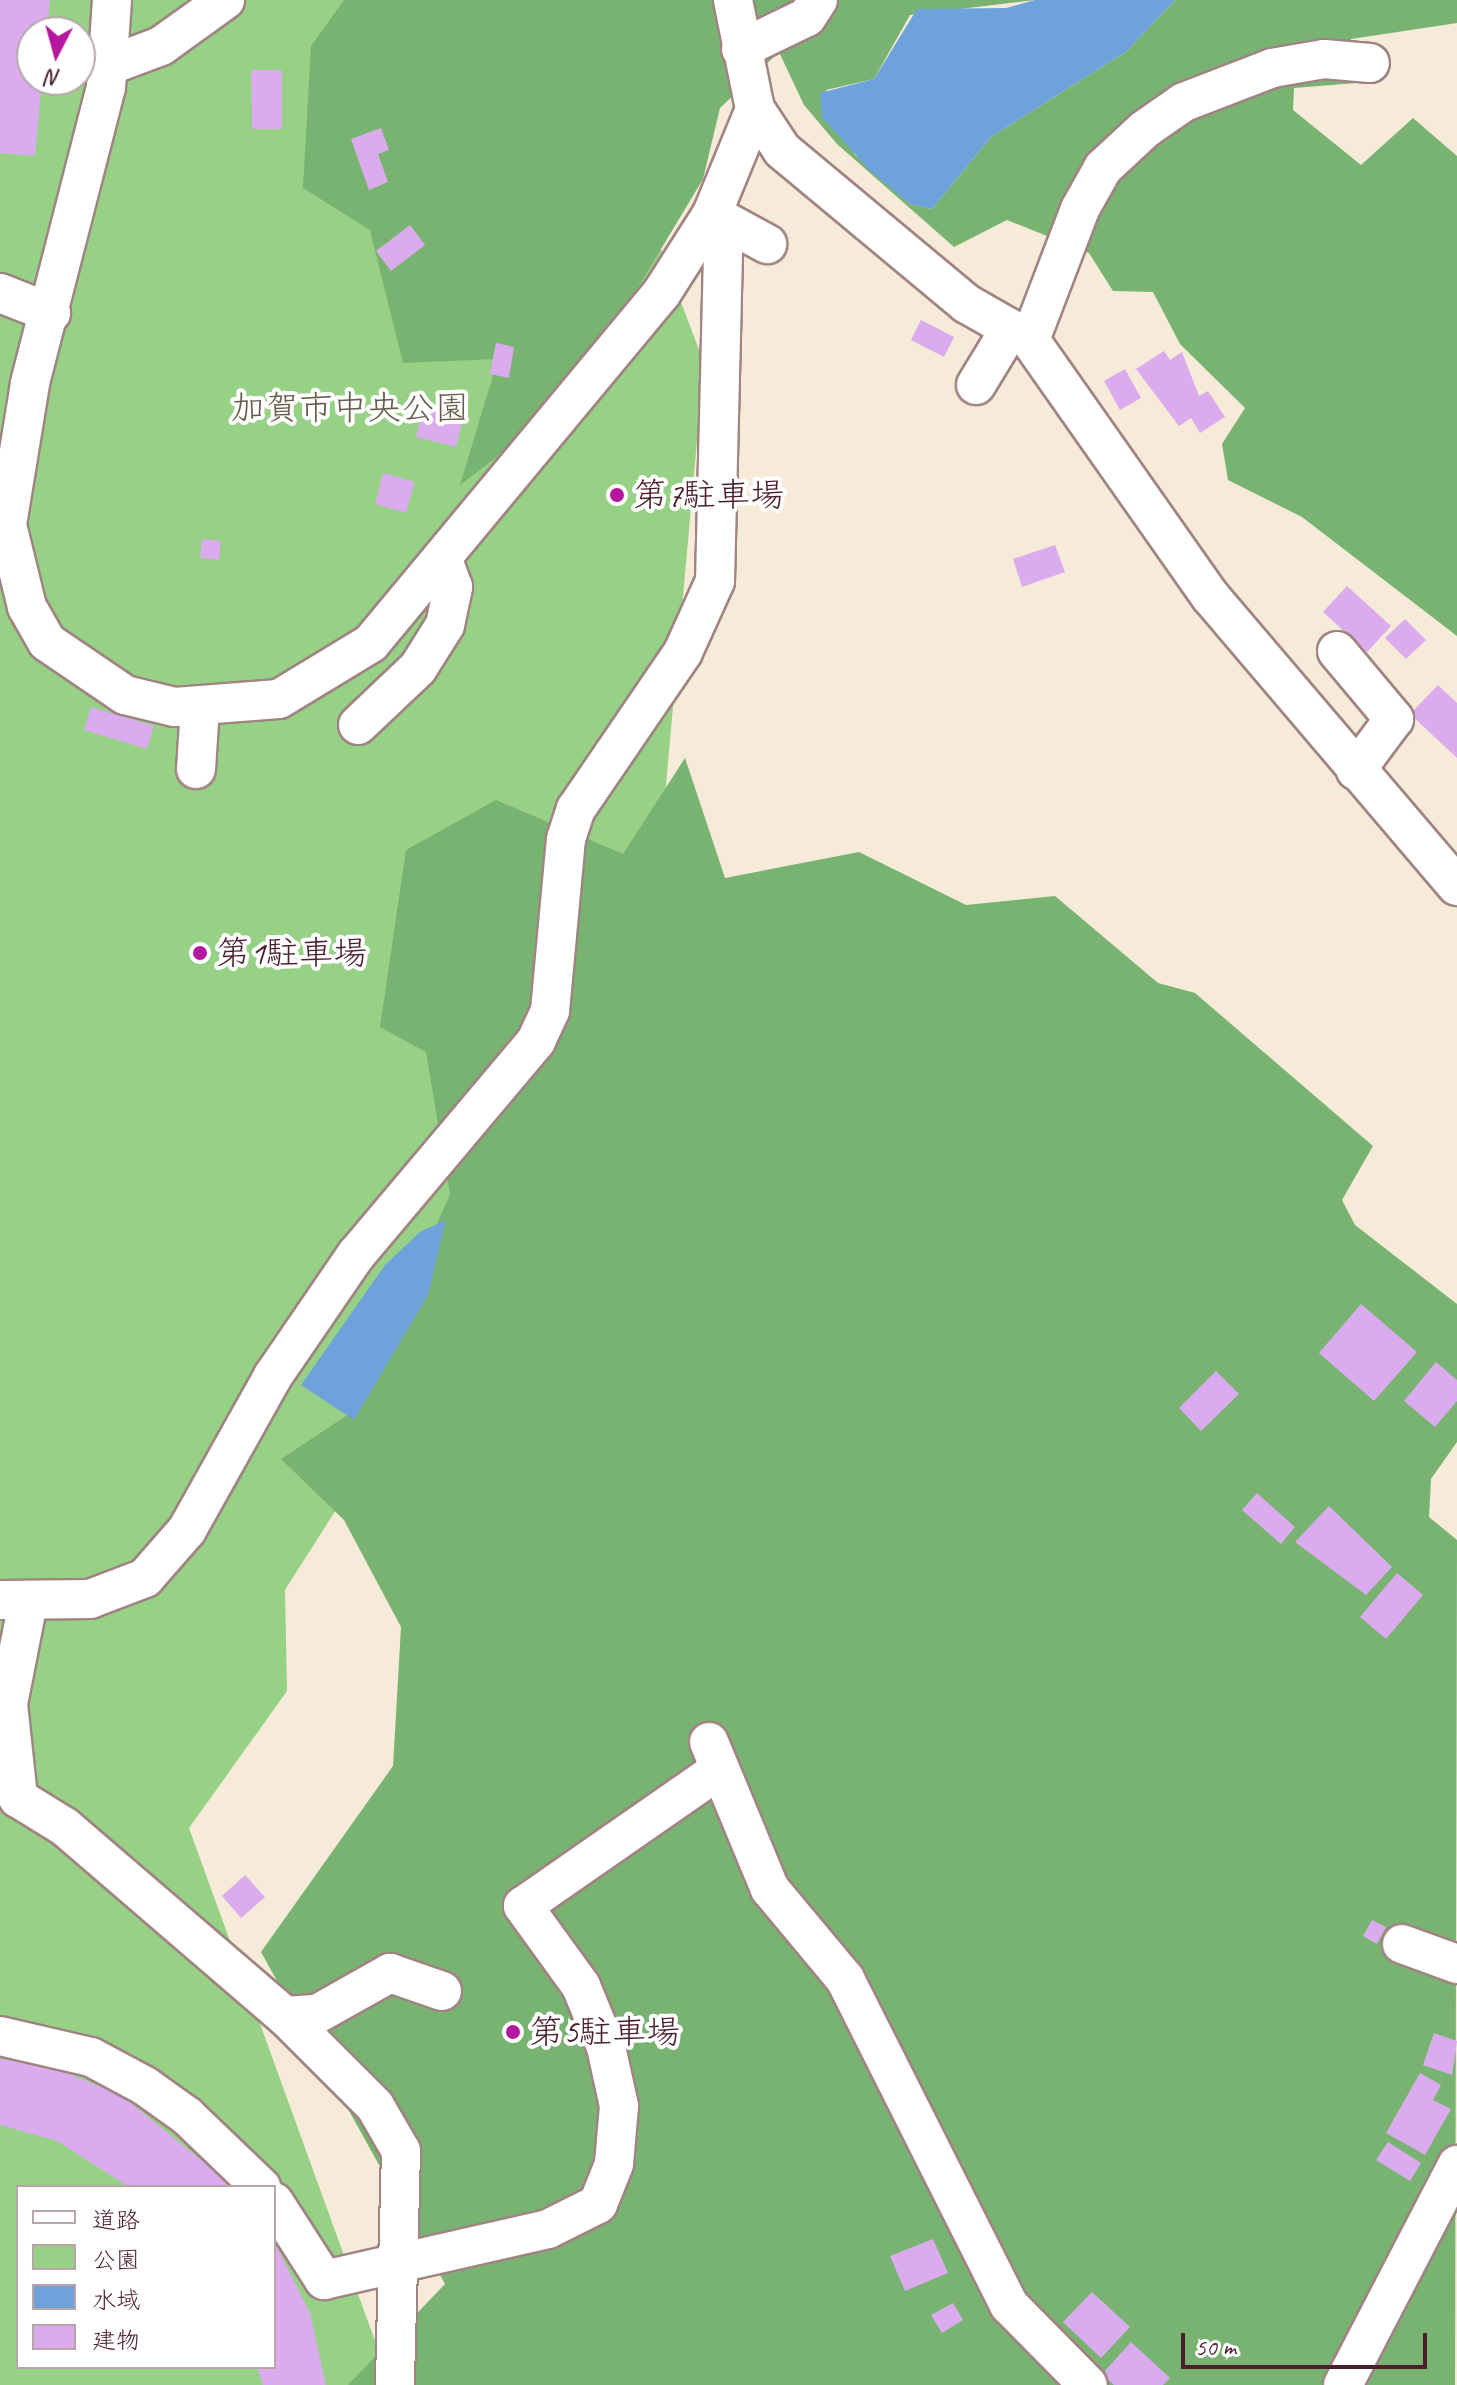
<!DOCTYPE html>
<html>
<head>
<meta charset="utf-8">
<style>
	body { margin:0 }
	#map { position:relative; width:1457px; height:2385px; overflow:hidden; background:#f6ead8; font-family:Caveat,"Klee One",sans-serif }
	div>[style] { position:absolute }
	.green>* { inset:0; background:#96d185 }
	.forest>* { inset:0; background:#78b372 }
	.water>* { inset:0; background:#6da2da }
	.building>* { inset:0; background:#daacee }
	.roads { filter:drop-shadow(2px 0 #a08482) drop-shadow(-2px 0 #a08482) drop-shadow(0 2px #a08482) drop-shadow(0 -2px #a08482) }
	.minor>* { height:38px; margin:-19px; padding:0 19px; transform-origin:19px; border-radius:19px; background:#fff }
	.dots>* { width:22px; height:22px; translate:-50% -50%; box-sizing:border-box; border:4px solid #fff; border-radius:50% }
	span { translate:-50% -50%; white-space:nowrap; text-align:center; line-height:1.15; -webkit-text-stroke:8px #fff; paint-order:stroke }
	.park-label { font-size:34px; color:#655d4a }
	.poi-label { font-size:34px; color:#4a1f2b }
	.left { translate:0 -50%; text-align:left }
	.legend { position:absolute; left:16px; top:2185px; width:260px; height:184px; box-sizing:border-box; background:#fff; border:2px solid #b7a5aa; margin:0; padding:10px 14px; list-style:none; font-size:24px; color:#4a1f2b }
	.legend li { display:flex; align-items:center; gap:16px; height:40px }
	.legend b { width:40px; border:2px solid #b7a5aa }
	.north { position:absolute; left:16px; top:16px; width:80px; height:80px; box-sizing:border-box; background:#fff; border:2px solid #b7a5aa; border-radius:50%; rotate:186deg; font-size:22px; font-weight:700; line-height:32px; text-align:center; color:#4a1f2b }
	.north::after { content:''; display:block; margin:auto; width:28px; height:36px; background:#b5179e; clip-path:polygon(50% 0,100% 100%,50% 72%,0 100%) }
	.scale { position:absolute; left:1181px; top:2333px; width:246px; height:36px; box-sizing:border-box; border:4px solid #4a1f2b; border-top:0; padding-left:10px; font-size:24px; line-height:28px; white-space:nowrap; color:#4a1f2b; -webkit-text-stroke:6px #fff; paint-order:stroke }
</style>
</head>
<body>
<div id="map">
	<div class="green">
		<div style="clip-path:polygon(evenodd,0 0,567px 0,704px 363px,665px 796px,365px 1464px,285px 1590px,287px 1691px,189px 1828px,391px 2385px,0 2385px,0 0,32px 32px,80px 32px,80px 80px,32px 80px,32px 32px,0 0,18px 2187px,274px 2187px,274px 2367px,18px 2367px,18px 2187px)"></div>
	</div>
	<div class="forest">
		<div style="clip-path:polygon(344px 0,1035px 0,910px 15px,874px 79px,826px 90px,855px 155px,910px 204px,932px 209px,991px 137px,1127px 51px,1175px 0,1457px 0,1457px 23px,1351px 39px,1356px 83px,1294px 88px,1293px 110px,1361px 165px,1413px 118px,1457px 156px,1457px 636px,1302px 517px,1228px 480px,1222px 444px,1245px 408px,1180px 344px,1153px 292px,1113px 291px,1089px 253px,1007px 220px,954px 247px,837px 144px,804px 105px,779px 52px,720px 108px,703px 179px,621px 316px,513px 445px,460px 485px,498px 359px,403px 363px,370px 230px,303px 188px,311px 46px)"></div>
		<div style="clip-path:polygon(685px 758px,725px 878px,859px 852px,966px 905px,1055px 896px,1158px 983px,1195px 993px,1373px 1146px,1342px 1200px,1355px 1225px,1457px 1304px,1457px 1442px,1431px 1479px,1429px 1517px,1457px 1540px,1455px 2385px,348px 2385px,445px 2284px,261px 1952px,393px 1766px,401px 1627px,344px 1520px,281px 1459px,358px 1408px,450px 1194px,426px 1052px,380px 1027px,406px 850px,496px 800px,623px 854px)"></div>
	</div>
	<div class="water">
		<div style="clip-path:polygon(1035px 0,1175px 0,1127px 51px,991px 137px,932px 209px,910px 204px,869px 170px,822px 117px,820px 93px,874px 79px,917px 9px,1006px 8px)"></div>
		<div style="clip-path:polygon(446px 1220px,428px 1295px,354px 1420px,301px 1385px,385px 1265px,420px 1232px)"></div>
	</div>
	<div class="building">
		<div style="clip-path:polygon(0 0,50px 0,47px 32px,32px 32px,32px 80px,42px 80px,35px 156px,0 153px)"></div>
		<div style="clip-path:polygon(251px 70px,282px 70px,282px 129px,252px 129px)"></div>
		<div style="clip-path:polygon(381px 128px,389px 150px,378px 154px,388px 182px,369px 190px,351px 139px)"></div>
		<div style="clip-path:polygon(410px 225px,425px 245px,391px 271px,376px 251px)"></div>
		<div style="clip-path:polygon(921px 320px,954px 337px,944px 357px,911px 340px)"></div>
		<div style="clip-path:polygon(496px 343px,514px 347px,509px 378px,490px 374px)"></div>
		<div style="clip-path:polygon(1164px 351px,1170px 360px,1182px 352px,1199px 396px,1208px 391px,1225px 417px,1200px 433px,1191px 418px,1179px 426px,1136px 369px)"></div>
		<div style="clip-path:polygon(1125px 369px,1141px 398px,1120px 410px,1104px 381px)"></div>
		<div style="clip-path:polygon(424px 405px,464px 415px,456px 447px,416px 437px)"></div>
		<div style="clip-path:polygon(383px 473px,415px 482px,406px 513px,375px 504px)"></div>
		<div style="clip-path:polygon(202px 539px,221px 541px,219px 560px,200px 558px)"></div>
		<div style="clip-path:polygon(1055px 545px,1065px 572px,1022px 587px,1013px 559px)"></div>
		<div style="clip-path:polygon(1347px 586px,1391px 626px,1367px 652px,1323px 612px)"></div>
		<div style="clip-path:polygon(1405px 619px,1426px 640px,1406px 659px,1385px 638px)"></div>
		<div style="clip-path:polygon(1438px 685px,1457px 703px,1457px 758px,1410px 714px)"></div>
		<div style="clip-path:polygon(91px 707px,154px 726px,147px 749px,84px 730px)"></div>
		<div style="clip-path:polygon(1361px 1304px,1417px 1352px,1374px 1401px,1319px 1353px)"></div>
		<div style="clip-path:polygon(1436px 1362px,1457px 1380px,1457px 1401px,1435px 1427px,1404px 1401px)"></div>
		<div style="clip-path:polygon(1216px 1371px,1239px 1394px,1201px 1431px,1179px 1408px)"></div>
		<div style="clip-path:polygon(1257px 1493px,1295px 1527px,1281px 1544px,1242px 1510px)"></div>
		<div style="clip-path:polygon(1329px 1506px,1392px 1567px,1366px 1595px,1295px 1542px)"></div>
		<div style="clip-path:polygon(1397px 1573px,1423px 1595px,1386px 1639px,1360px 1617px)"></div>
		<div style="clip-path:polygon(245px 1875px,265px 1897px,241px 1918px,222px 1896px)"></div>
		<div style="clip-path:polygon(1372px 1920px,1386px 1927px,1377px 1944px,1363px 1936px)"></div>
		<div style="clip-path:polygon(1434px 2033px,1457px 2041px,1452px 2075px,1423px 2065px)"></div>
		<div style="clip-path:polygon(0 2059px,52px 2067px,121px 2095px,234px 2187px,129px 2187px,57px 2141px,0 2125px)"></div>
		<div style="clip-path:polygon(1420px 2073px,1441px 2085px,1433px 2100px,1451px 2109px,1425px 2155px,1386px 2133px)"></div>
		<div style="clip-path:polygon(1388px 2142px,1421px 2163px,1410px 2181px,1376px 2160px)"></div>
		<div style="clip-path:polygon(933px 2239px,948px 2273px,905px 2291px,890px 2256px)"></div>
		<div style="clip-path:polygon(274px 2241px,310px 2313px,326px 2385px,263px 2385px,257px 2367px,274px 2367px)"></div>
		<div style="clip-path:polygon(1092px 2292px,1130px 2327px,1101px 2358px,1063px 2322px)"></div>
		<div style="clip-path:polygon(953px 2303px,963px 2320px,942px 2333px,931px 2315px)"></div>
		<div style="clip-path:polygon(1131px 2342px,1170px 2378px,1163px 2385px,1114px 2385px,1102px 2374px)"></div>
	</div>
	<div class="roads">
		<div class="minor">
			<div style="left:112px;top:0;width:87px;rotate:93.9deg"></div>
			<div style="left:106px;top:87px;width:307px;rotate:104.4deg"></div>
			<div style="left:30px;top:384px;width:143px;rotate:99.3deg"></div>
			<div style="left:7px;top:525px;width:84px;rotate:76.3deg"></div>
			<div style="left:27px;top:607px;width:40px;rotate:60.3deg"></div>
			<div style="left:47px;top:642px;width:94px;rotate:34.2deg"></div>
			<div style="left:125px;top:695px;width:51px;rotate:13.5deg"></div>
			<div style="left:175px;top:707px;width:104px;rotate:-4.4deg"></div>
			<div style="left:279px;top:699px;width:108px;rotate:-31.3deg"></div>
			<div style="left:371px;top:643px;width:454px;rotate:-50.3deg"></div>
			<div style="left:661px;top:294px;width:95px;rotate:-57.5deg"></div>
			<div style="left:712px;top:214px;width:113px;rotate:-67.7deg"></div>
			<div style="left:733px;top:0;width:111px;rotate:78.6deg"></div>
			<div style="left:755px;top:109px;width:49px;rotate:56.6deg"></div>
			<div style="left:782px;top:150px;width:241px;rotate:39.8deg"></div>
			<div style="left:967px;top:304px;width:73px;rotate:29.7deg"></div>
			<div style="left:1030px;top:340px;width:313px;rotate:54.9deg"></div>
			<div style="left:1210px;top:596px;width:381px;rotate:49.6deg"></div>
			<div style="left:741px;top:49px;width:73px;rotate:-25.9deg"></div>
			<div style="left:807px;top:17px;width:20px;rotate:-57deg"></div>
			<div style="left:108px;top:66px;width:57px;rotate:-20.7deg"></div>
			<div style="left:161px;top:46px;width:79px;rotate:-35.7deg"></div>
			<div style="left:0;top:293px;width:55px;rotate:21.4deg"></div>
			<div style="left:1030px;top:340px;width:140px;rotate:-69.1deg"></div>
			<div style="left:1080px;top:209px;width:47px;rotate:-60.7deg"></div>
			<div style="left:1103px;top:168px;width:57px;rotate:-42.9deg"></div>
			<div style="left:1145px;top:129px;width:47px;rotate:-34.7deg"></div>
			<div style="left:1184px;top:102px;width:94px;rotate:-21.1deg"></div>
			<div style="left:1272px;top:68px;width:53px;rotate:-9.8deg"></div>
			<div style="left:1324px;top:59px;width:46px;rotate:5deg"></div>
			<div style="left:976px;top:385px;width:66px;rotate:-58.7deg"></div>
			<div style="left:1337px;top:651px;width:89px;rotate:50deg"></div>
			<div style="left:1394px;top:719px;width:64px;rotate:126.7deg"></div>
			<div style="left:358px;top:725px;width:83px;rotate:-43.5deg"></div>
			<div style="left:418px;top:668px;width:51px;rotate:-57.9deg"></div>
			<div style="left:445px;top:625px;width:39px;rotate:-78deg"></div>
			<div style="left:453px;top:587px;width:27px;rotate:-110deg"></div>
			<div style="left:196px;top:769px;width:62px;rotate:-86.3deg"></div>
			<div style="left:0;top:1600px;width:90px;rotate:-0.6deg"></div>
			<div style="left:90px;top:1599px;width:59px;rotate:-20.9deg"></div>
			<div style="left:145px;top:1578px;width:64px;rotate:-48.8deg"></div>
			<div style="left:187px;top:1530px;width:176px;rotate:-60.8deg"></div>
			<div style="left:273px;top:1376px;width:147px;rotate:-55.6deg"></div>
			<div style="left:356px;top:1255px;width:280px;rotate:-49.9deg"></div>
			<div style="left:536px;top:1041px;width:33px;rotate:-65deg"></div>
			<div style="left:550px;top:1011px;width:173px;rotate:-84.7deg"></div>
			<div style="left:566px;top:839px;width:32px;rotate:-72deg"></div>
			<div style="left:576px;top:809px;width:190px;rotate:-55.7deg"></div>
			<div style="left:683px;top:652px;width:78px;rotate:-65.7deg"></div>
			<div style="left:715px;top:581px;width:332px;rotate:-88.6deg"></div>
			<div style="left:723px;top:249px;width:37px;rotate:-107deg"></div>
			<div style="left:712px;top:214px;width:63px;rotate:28.6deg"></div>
			<div style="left:28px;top:1602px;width:104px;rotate:101.1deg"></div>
			<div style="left:8px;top:1704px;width:95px;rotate:83.9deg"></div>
			<div style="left:18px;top:1798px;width:55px;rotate:31.7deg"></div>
			<div style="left:65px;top:1827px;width:290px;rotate:40.7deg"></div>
			<div style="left:285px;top:2016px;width:127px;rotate:45deg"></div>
			<div style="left:375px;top:2106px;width:52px;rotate:60deg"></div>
			<div style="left:401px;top:2151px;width:234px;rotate:91.5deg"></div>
			<div style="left:709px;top:1742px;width:159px;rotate:67.5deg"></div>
			<div style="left:770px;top:1889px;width:117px;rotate:50.2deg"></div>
			<div style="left:845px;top:1979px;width:365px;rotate:63.3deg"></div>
			<div style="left:1009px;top:2305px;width:112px;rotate:45.4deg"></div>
			<div style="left:1402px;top:1944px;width:59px;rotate:20deg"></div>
			<div style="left:285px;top:2016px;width:32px;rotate:-4deg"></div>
			<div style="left:317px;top:2014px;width:84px;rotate:-29.3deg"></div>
			<div style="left:390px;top:1973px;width:55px;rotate:19.1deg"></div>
			<div style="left:0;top:2036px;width:93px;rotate:13deg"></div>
			<div style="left:91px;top:2057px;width:61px;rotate:28.2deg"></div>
			<div style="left:145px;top:2086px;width:52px;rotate:35.5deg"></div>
			<div style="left:187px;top:2116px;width:103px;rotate:43.8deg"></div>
			<div style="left:274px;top:2202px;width:93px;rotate:57.3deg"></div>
			<div style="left:324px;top:2280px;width:230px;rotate:-12.8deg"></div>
			<div style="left:548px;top:2229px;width:56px;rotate:-26.6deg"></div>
			<div style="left:598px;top:2204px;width:43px;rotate:-68.2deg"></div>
			<div style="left:614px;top:2164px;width:58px;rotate:-85.1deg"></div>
			<div style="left:619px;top:2106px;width:60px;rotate:-102.4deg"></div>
			<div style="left:606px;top:2047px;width:66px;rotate:-112.3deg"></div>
			<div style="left:581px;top:1986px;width:99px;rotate:-125.9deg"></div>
			<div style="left:523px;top:1906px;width:235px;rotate:-34.8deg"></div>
			<div style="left:1343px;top:2385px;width:248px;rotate:-62.6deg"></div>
		</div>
	</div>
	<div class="dots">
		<div style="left:617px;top:495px;background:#b5179e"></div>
		<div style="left:200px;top:953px;background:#b5179e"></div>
		<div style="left:513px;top:2032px;background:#b5179e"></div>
	</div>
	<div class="park-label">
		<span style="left:350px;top:408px">加賀市中央公園</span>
	</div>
	<div class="poi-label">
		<span class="left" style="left:633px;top:495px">第7駐車場</span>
		<span class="left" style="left:216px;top:953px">第1駐車場</span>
		<span class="left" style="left:529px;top:2032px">第5駐車場</span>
	</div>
	<ul class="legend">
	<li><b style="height:10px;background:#fff"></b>道路</li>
	<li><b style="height:22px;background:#96d185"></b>公園</li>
	<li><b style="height:22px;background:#6da2da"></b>水域</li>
	<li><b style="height:22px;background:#daacee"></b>建物</li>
	</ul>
	<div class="north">N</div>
	<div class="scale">50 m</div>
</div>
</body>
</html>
